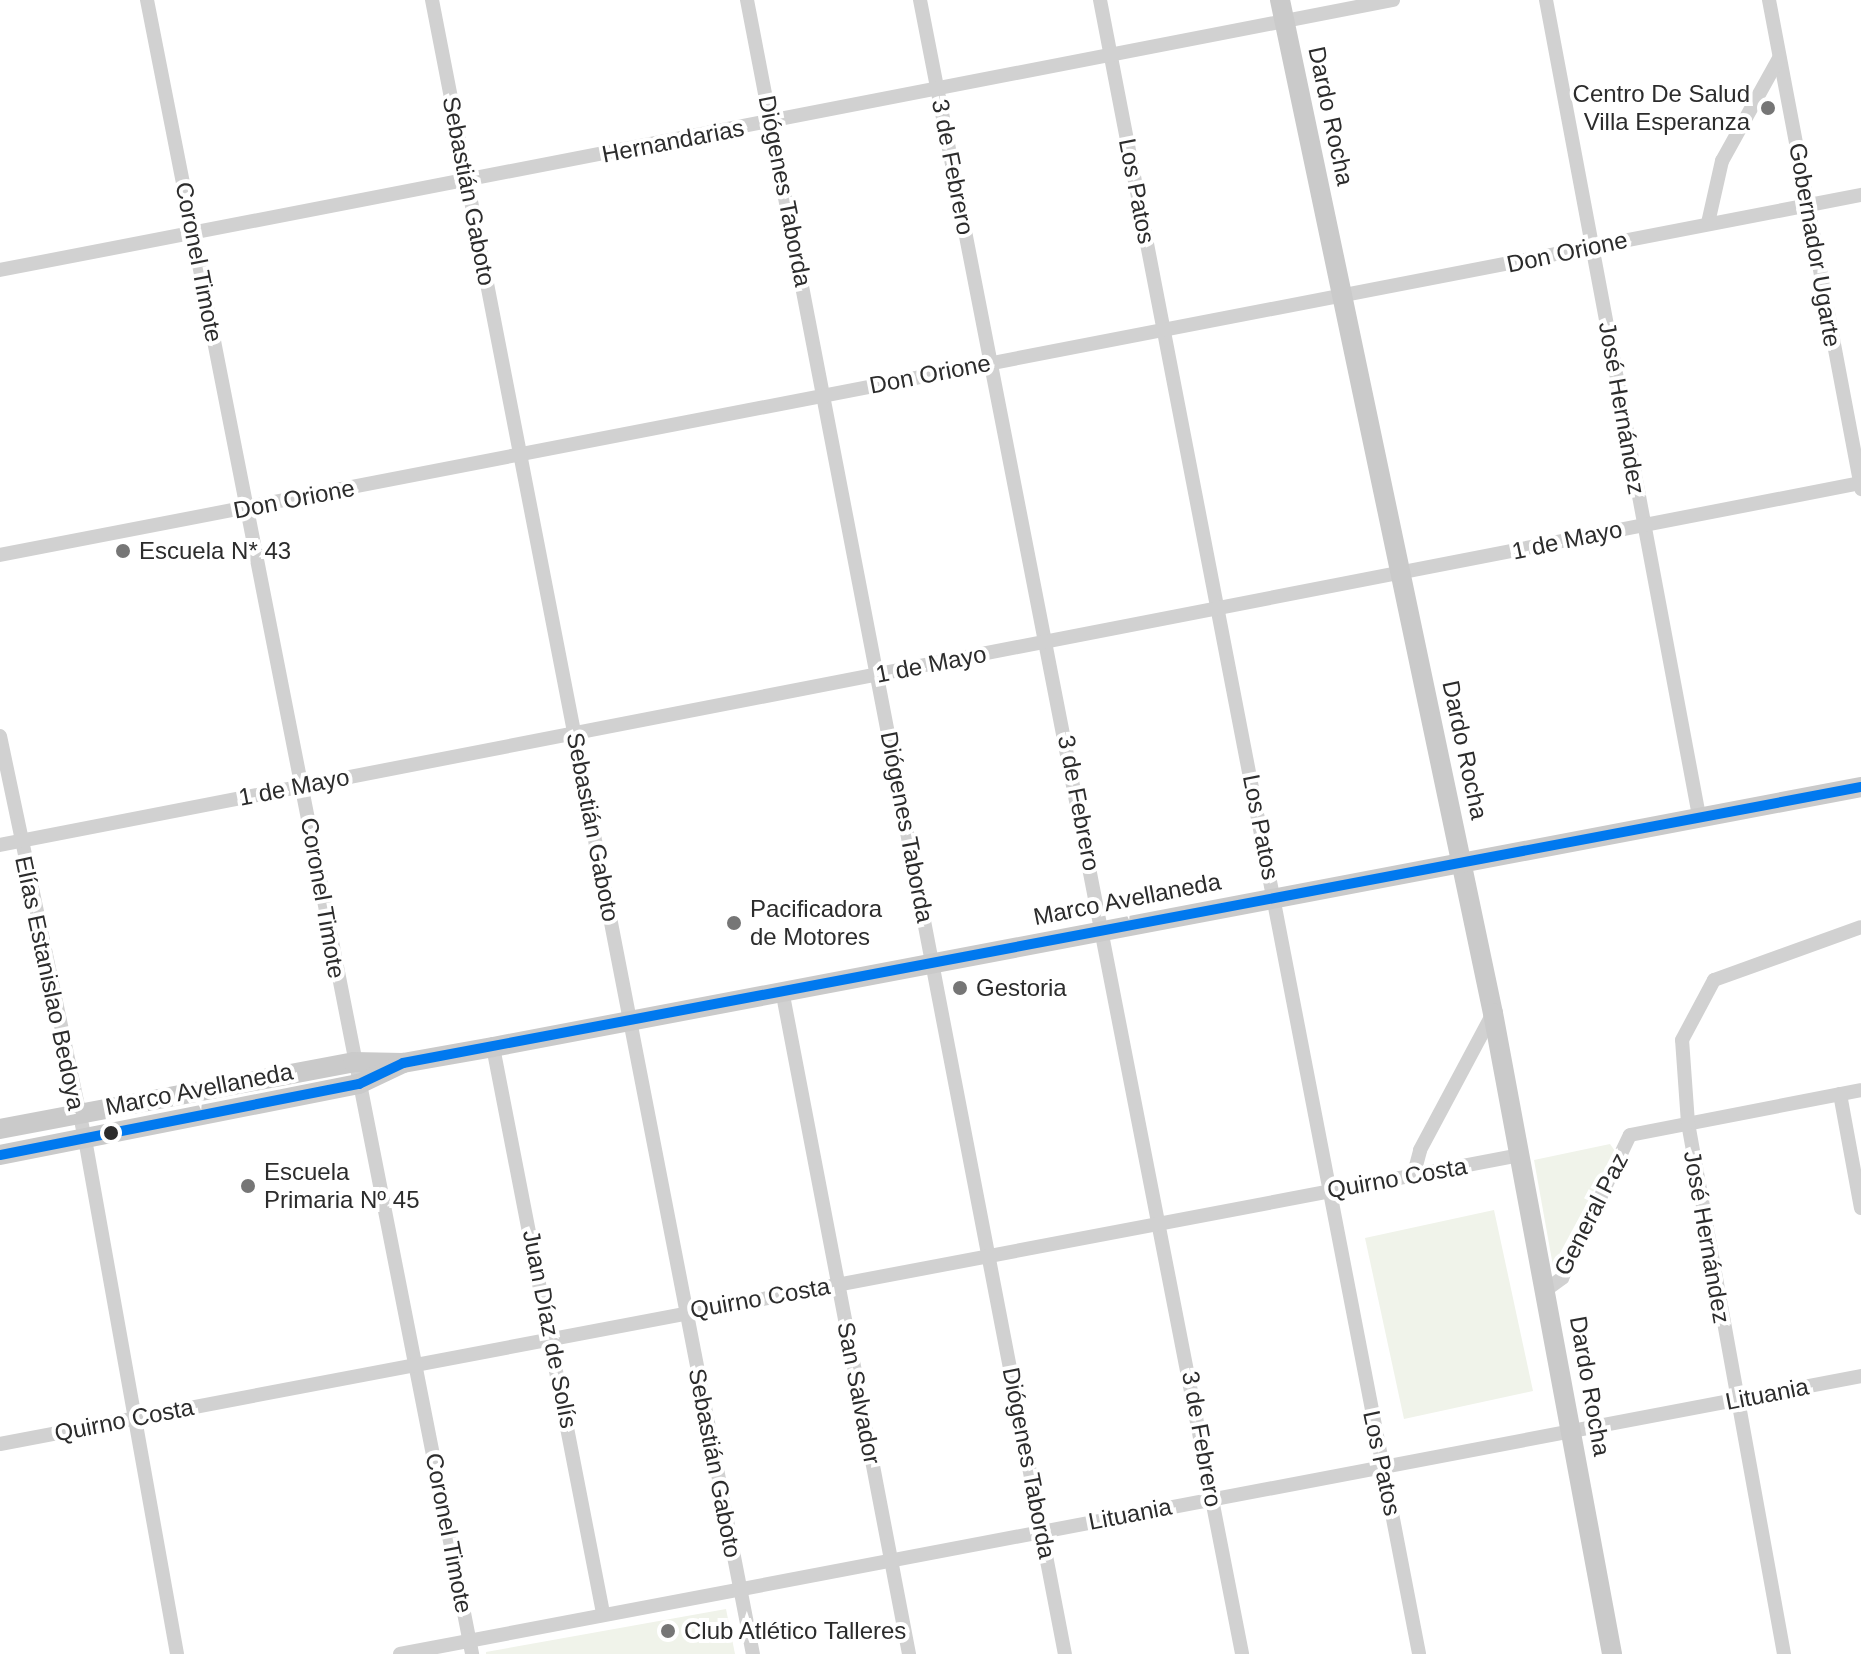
<!DOCTYPE html>
<html>
<head>
<meta charset="utf-8">
<style>
	body { margin:0 }
	#map { position:relative; width:1861px; height:1654px; overflow:hidden; background:#fff; font-family:Helvetica,sans-serif }
	div>[style] { position:absolute }
	.green>* { inset:0; background:#f0f3ea }
	.street>* { height:14px; margin:-7px; padding:0 7px; transform-origin:7px; border-radius:7px; background:#d1d1d1 }
	.secondary>* { height:20px; margin:-10px; padding:0 10px; transform-origin:10px; border-radius:10px; background:#cacaca }
	.bus-1>* { height:10px; margin:-5px; padding:0 5px; transform-origin:5px; border-radius:5px; background:#0079ef }
	.dots>* { width:22px; height:22px; translate:-50% -50%; box-sizing:border-box; border:4px solid #fff; border-radius:50% }
	span { translate:-50% -50%; white-space:nowrap; text-align:center; line-height:1.15; -webkit-text-stroke:8px #fff; paint-order:stroke }
	.poi-label { font-size:24px; color:#2c2c2c }
	.right { translate:-100% -50%; text-align:right }
	.left { translate:0 -50%; text-align:left }
	.street-label { font-size:24px; color:#2c2c2c }
</style>
</head>
<body>
<div id="map">
	<div class="green">
		<div style="clip-path:polygon(1610px 1144px,1615px 1151px,1553px 1266px,1534px 1160px)"></div>
		<div style="clip-path:polygon(1494px 1210px,1533px 1391px,1404px 1419px,1365px 1238px)"></div>
		<div style="clip-path:polygon(726px 1609px,735px 1654px,486px 1654px,486px 1652px)"></div>
	</div>
	<div class="street">
		<div style="left:147px;top:0;width:1686px;rotate:78.88deg"></div>
		<div style="left:432px;top:0;width:1685px;rotate:79.02deg"></div>
		<div style="left:747px;top:0;width:1684px;rotate:79.12deg"></div>
		<div style="left:920px;top:0;width:1685px;rotate:78.98deg"></div>
		<div style="left:1100px;top:0;width:1684px;rotate:79.08deg"></div>
		<div style="left:1546px;top:0;width:830px;rotate:79.38deg"></div>
		<div style="left:1769px;top:0;width:498px;rotate:79.3deg"></div>
		<div style="left:1708px;top:223px;width:64px;rotate:-77.3deg"></div>
		<div style="left:1722px;top:161px;width:118px;rotate:-61deg"></div>
		<div style="left:0;top:270px;width:1419px;rotate:-10.97deg"></div>
		<div style="left:0;top:555px;width:1896px;rotate:-10.95deg"></div>
		<div style="left:0;top:736px;width:412px;rotate:78.1deg"></div>
		<div style="left:85px;top:1139px;width:523px;rotate:79.87deg"></div>
		<div style="left:0;top:845px;width:1896px;rotate:-11.01deg"></div>
		<div style="left:782px;top:990px;width:676px;rotate:79.17deg"></div>
		<div style="left:493px;top:1047px;width:577px;rotate:79deg"></div>
		<div style="left:1840px;top:1094px;width:116px;rotate:79.6deg"></div>
		<div style="left:1413px;top:1177px;width:28px;rotate:-75deg"></div>
		<div style="left:1420px;top:1150px;width:155px;rotate:-61.9deg"></div>
		<div style="left:1547px;top:1289px;width:19px;rotate:-36deg"></div>
		<div style="left:1562px;top:1278px;width:158px;rotate:-64.6deg"></div>
		<div style="left:1630px;top:1135px;width:235px;rotate:-11deg"></div>
		<div style="left:0;top:1444px;width:1548px;rotate:-10.76deg"></div>
		<div style="left:400px;top:1654px;width:1487px;rotate:-10.77deg"></div>
		<div style="left:1784px;top:1654px;width:540px;rotate:-100.25deg"></div>
		<div style="left:1688px;top:1123px;width:83px;rotate:-94.1deg"></div>
		<div style="left:1682px;top:1040px;width:68px;rotate:-61.9deg"></div>
		<div style="left:1714px;top:980px;width:156px;rotate:-19.8deg"></div>
	</div>
	<div class="secondary">
		<div style="left:1280px;top:0;width:1035px;rotate:78.13deg"></div>
		<div style="left:1493px;top:1013px;width:652px;rotate:79.48deg"></div>
		<div style="left:0;top:1129px;width:359px;rotate:-10.7deg"></div>
		<div style="left:353px;top:1062px;width:50px;rotate:1.1deg"></div>
		<div style="left:403px;top:1063px;width:91px;rotate:-10.1deg"></div>
		<div style="left:493px;top:1047px;width:1392px;rotate:-10.76deg"></div>
		<div style="left:0;top:1155px;width:366px;rotate:-11.2deg"></div>
		<div style="left:359px;top:1084px;width:49px;rotate:-25.5deg"></div>
	</div>
	<div class="bus-1">
		<div style="left:0;top:1155px;width:366px;rotate:-11.2deg"></div>
		<div style="left:359px;top:1084px;width:49px;rotate:-25.5deg"></div>
		<div style="left:403px;top:1063px;width:1484px;rotate:-10.72deg"></div>
	</div>
	<div class="dots">
		<div style="left:1768px;top:108px;background:#767676"></div>
		<div style="left:123px;top:551px;background:#767676"></div>
		<div style="left:734px;top:923px;background:#767676"></div>
		<div style="left:960px;top:988px;background:#767676"></div>
		<div style="left:111px;top:1133px;background:#2c2c2c"></div>
		<div style="left:248px;top:1186px;background:#767676"></div>
		<div style="left:668px;top:1631px;background:#767676"></div>
	</div>
	<div class="poi-label">
		<span class="right" style="left:1750px;top:108px">Centro De Salud<br>Villa Esperanza</span>
		<span class="left" style="left:139px;top:551px">Escuela N* 43</span>
		<span class="left" style="left:750px;top:923px">Pacificadora<br>de Motores</span>
		<span class="left" style="left:976px;top:988px">Gestoria</span>
		<span class="left" style="left:264px;top:1186px">Escuela<br>Primaria Nº 45</span>
		<span class="left" style="left:684px;top:1631px">Club Atlético Talleres</span>
	</div>
	<div class="street-label">
		<span style="left:1331px;top:116px;rotate:78deg">Dardo Rocha</span>
		<span style="left:673px;top:141px;rotate:-11deg">Hernandarias</span>
		<span style="left:953px;top:167px;rotate:79deg">3 de Febrero</span>
		<span style="left:469px;top:191px;rotate:79deg">Sebastián Gaboto</span>
		<span style="left:785px;top:191px;rotate:79deg">Diógenes Taborda</span>
		<span style="left:1137px;top:191px;rotate:79deg">Los Patos</span>
		<span style="left:1815px;top:245px;rotate:80deg">Gobernador Ugarte</span>
		<span style="left:1567px;top:252px;rotate:-12deg">Don Orione</span>
		<span style="left:199px;top:262px;rotate:79deg">Coronel Timote</span>
		<span style="left:930px;top:374px;rotate:-11deg">Don Orione</span>
		<span style="left:1622px;top:408px;rotate:80deg">José Hernández</span>
		<span style="left:294px;top:499px;rotate:-11deg">Don Orione</span>
		<span style="left:1567px;top:540px;rotate:-12deg">1 de Mayo</span>
		<span style="left:931px;top:664px;rotate:-11deg">1 de Mayo</span>
		<span style="left:1465px;top:750px;rotate:78deg">Dardo Rocha</span>
		<span style="left:294px;top:787px;rotate:-11deg">1 de Mayo</span>
		<span style="left:1079px;top:803px;rotate:79deg">3 de Febrero</span>
		<span style="left:593px;top:827px;rotate:79deg">Sebastián Gaboto</span>
		<span style="left:907px;top:827px;rotate:79deg">Diógenes Taborda</span>
		<span style="left:1261px;top:827px;rotate:79deg">Los Patos</span>
		<span style="left:323px;top:898px;rotate:80deg">Coronel Timote</span>
		<span style="left:1127px;top:899px;rotate:-11deg">Marco Avellaneda</span>
		<span style="left:50px;top:983px;rotate:78deg">Elías Estanislao Bedoya</span>
		<span style="left:199px;top:1089px;rotate:-11deg">Marco Avellaneda</span>
		<span style="left:1397px;top:1178px;rotate:-10deg">Quirno Costa</span>
		<span style="left:1591px;top:1214px;rotate:-63deg">General Paz</span>
		<span style="left:1707px;top:1237px;rotate:80deg">José Hernández</span>
		<span style="left:760px;top:1298px;rotate:-10deg">Quirno Costa</span>
		<span style="left:550px;top:1329px;rotate:79deg">Juan Díaz de Solís</span>
		<span style="left:1590px;top:1386px;rotate:80deg">Dardo Rocha</span>
		<span style="left:859px;top:1393px;rotate:79deg">San Salvador</span>
		<span style="left:1767px;top:1394px;rotate:-11deg">Lituania</span>
		<span style="left:124px;top:1420px;rotate:-11deg">Quirno Costa</span>
		<span style="left:1202px;top:1439px;rotate:80deg">3 de Febrero</span>
		<span style="left:715px;top:1463px;rotate:79deg">Sebastián Gaboto</span>
		<span style="left:1029px;top:1463px;rotate:79deg">Diógenes Taborda</span>
		<span style="left:1382px;top:1463px;rotate:78deg">Los Patos</span>
		<span style="left:1130px;top:1514px;rotate:-11deg">Lituania</span>
		<span style="left:449px;top:1533px;rotate:79deg">Coronel Timote</span>
	</div>
</div>
</body>
</html>
